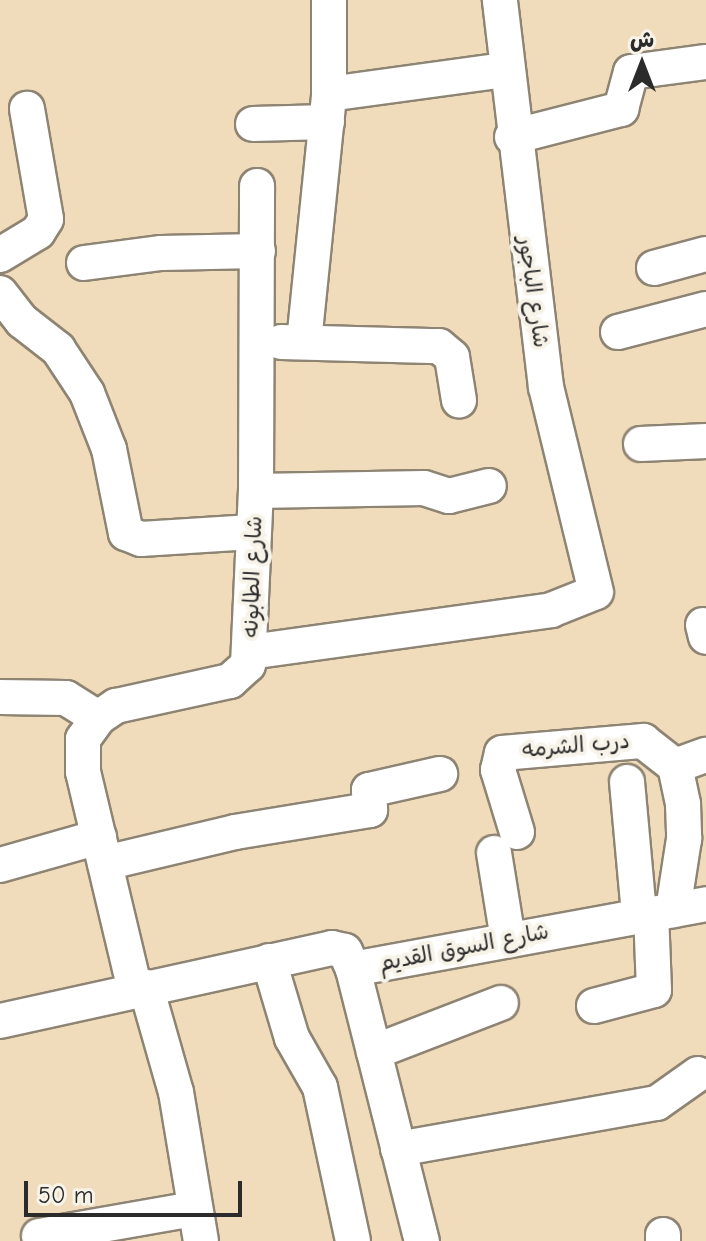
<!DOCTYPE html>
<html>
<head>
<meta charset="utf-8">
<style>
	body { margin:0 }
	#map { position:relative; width:706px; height:1241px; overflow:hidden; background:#f0dcbb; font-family:"Comic Neue","Playpen Sans Arabic",sans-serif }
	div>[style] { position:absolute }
	.roads { filter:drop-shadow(2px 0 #8e8473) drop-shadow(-2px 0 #8e8473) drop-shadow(0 2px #8e8473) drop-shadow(0 -2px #8e8473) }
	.minor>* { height:34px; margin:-17px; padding:0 17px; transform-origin:17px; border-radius:17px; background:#fff }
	span { translate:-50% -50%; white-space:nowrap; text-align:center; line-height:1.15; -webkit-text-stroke:8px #f7f3e8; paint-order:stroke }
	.street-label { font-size:22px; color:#2b2b2b }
	.north { position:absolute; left:602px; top:24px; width:80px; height:80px; -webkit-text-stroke:6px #f7f3e8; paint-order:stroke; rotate:0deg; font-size:22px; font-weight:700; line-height:32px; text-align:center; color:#2b2b2b }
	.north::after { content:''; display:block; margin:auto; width:28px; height:36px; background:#2b2b2b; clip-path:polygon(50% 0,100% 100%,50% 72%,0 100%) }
	.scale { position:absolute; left:24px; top:1181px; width:218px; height:36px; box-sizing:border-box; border:4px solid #2b2b2b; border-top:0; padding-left:10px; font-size:24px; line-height:28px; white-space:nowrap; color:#2b2b2b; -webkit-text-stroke:6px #f7f3e8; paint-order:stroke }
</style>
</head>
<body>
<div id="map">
	<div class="roads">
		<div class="minor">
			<div style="left:329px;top:94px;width:178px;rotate:-7.8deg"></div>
			<div style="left:253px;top:124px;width:74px;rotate:-1.5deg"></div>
			<div style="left:512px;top:137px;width:113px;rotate:-14.4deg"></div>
			<div style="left:621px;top:109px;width:38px;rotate:-75deg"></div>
			<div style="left:631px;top:72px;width:76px;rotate:-7.6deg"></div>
			<div style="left:0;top:255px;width:44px;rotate:-31.2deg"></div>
			<div style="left:38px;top:232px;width:15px;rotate:-58deg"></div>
			<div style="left:46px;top:219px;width:112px;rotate:-99.8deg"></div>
			<div style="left:84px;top:263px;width:78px;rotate:-7.4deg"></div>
			<div style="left:161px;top:253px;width:97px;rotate:-1.2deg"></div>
			<div style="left:654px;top:268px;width:54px;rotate:-15.1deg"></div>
			<div style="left:0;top:293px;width:36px;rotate:52deg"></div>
			<div style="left:22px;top:321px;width:46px;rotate:37.9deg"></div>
			<div style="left:58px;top:349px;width:53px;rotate:56.6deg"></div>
			<div style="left:87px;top:393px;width:60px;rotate:68.6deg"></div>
			<div style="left:109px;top:449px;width:86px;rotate:78.6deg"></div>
			<div style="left:126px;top:533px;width:16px;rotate:22deg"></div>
			<div style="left:141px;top:539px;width:111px;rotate:-3.6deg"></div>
			<div style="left:618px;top:332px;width:91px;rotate:-14.6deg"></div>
			<div style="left:281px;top:342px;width:158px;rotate:1.5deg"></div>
			<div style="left:439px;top:346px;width:17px;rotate:40deg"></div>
			<div style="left:452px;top:357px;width:44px;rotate:80.8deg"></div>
			<div style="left:304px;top:342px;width:249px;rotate:-84.2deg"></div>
			<div style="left:329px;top:94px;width:94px;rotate:-90deg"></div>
			<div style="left:641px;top:444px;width:65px;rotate:-2.6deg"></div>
			<div style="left:256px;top:491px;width:168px;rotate:-1deg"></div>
			<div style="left:424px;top:488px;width:26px;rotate:18deg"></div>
			<div style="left:449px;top:496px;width:41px;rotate:-14deg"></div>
			<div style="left:703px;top:625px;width:12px;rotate:76deg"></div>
			<div style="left:250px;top:652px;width:304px;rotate:-7.9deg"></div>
			<div style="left:551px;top:610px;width:48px;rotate:-21.8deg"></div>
			<div style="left:596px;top:592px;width:211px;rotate:-103.7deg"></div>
			<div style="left:546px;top:387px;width:390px;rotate:-96.8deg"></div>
			<div style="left:0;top:697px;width:66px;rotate:0.9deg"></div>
			<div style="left:66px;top:698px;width:38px;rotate:32deg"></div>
			<div style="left:675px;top:766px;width:33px;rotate:-20deg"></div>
			<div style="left:627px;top:782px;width:134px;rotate:84.8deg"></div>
			<div style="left:517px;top:832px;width:65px;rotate:-107deg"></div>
			<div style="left:498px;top:770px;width:17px;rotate:-77deg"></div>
			<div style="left:502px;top:753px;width:142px;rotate:-4.9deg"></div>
			<div style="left:643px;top:741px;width:41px;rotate:38deg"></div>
			<div style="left:675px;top:766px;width:39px;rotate:78deg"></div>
			<div style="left:683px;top:804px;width:35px;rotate:88deg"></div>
			<div style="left:684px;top:839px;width:72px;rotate:98.8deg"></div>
			<div style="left:494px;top:853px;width:87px;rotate:80.8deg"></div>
			<div style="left:105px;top:863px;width:134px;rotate:-13.4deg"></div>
			<div style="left:235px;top:832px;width:137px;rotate:-9.3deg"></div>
			<div style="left:370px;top:810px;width:20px;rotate:-93deg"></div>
			<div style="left:369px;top:790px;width:73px;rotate:-12.7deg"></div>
			<div style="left:0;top:865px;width:103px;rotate:-15.8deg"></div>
			<div style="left:269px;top:961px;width:80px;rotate:73.4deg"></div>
			<div style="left:292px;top:1038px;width:56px;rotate:60.3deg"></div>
			<div style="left:320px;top:1087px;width:157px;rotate:77.9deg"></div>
			<div style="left:353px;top:969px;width:281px;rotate:75.8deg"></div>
			<div style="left:146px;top:987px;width:109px;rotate:74.1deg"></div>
			<div style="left:176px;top:1092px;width:151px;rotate:80.5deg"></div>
			<div style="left:135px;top:990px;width:224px;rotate:-103.4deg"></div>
			<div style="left:83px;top:772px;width:33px;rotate:-90deg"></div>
			<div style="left:83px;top:739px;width:26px;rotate:-54deg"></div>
			<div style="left:98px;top:718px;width:22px;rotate:-34deg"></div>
			<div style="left:116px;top:706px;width:117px;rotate:-12.4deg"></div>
			<div style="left:230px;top:681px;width:24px;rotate:-42deg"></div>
			<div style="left:248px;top:665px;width:174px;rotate:-87.4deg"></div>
			<div style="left:256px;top:491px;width:305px;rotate:-89.8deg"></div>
			<div style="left:594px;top:1006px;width:62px;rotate:-14.9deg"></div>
			<div style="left:654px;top:990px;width:77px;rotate:-92.2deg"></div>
			<div style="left:0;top:1021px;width:340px;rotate:-12.4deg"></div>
			<div style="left:332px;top:948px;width:13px;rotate:13deg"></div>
			<div style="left:345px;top:951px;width:20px;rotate:66deg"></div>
			<div style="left:353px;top:969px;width:359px;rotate:-10.4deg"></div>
			<div style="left:374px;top:1052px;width:136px;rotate:-21.1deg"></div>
			<div style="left:398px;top:1149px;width:263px;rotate:-10.1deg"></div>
			<div style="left:657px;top:1103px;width:50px;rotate:-35.3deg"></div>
			<div style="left:663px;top:1235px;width:6px;rotate:90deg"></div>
			<div style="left:39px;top:1236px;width:157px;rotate:-9.9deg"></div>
		</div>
	</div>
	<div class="street-label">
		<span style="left:533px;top:292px;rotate:82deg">شارع الباجور</span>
		<span style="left:253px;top:577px;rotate:-88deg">شارع الطابونه</span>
		<span style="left:576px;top:746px;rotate:-5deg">درب الشرمه</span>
		<span style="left:464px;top:948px;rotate:-11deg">شارع السوق القديم</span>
	</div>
	<div class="north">ش</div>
	<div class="scale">50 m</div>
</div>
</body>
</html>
